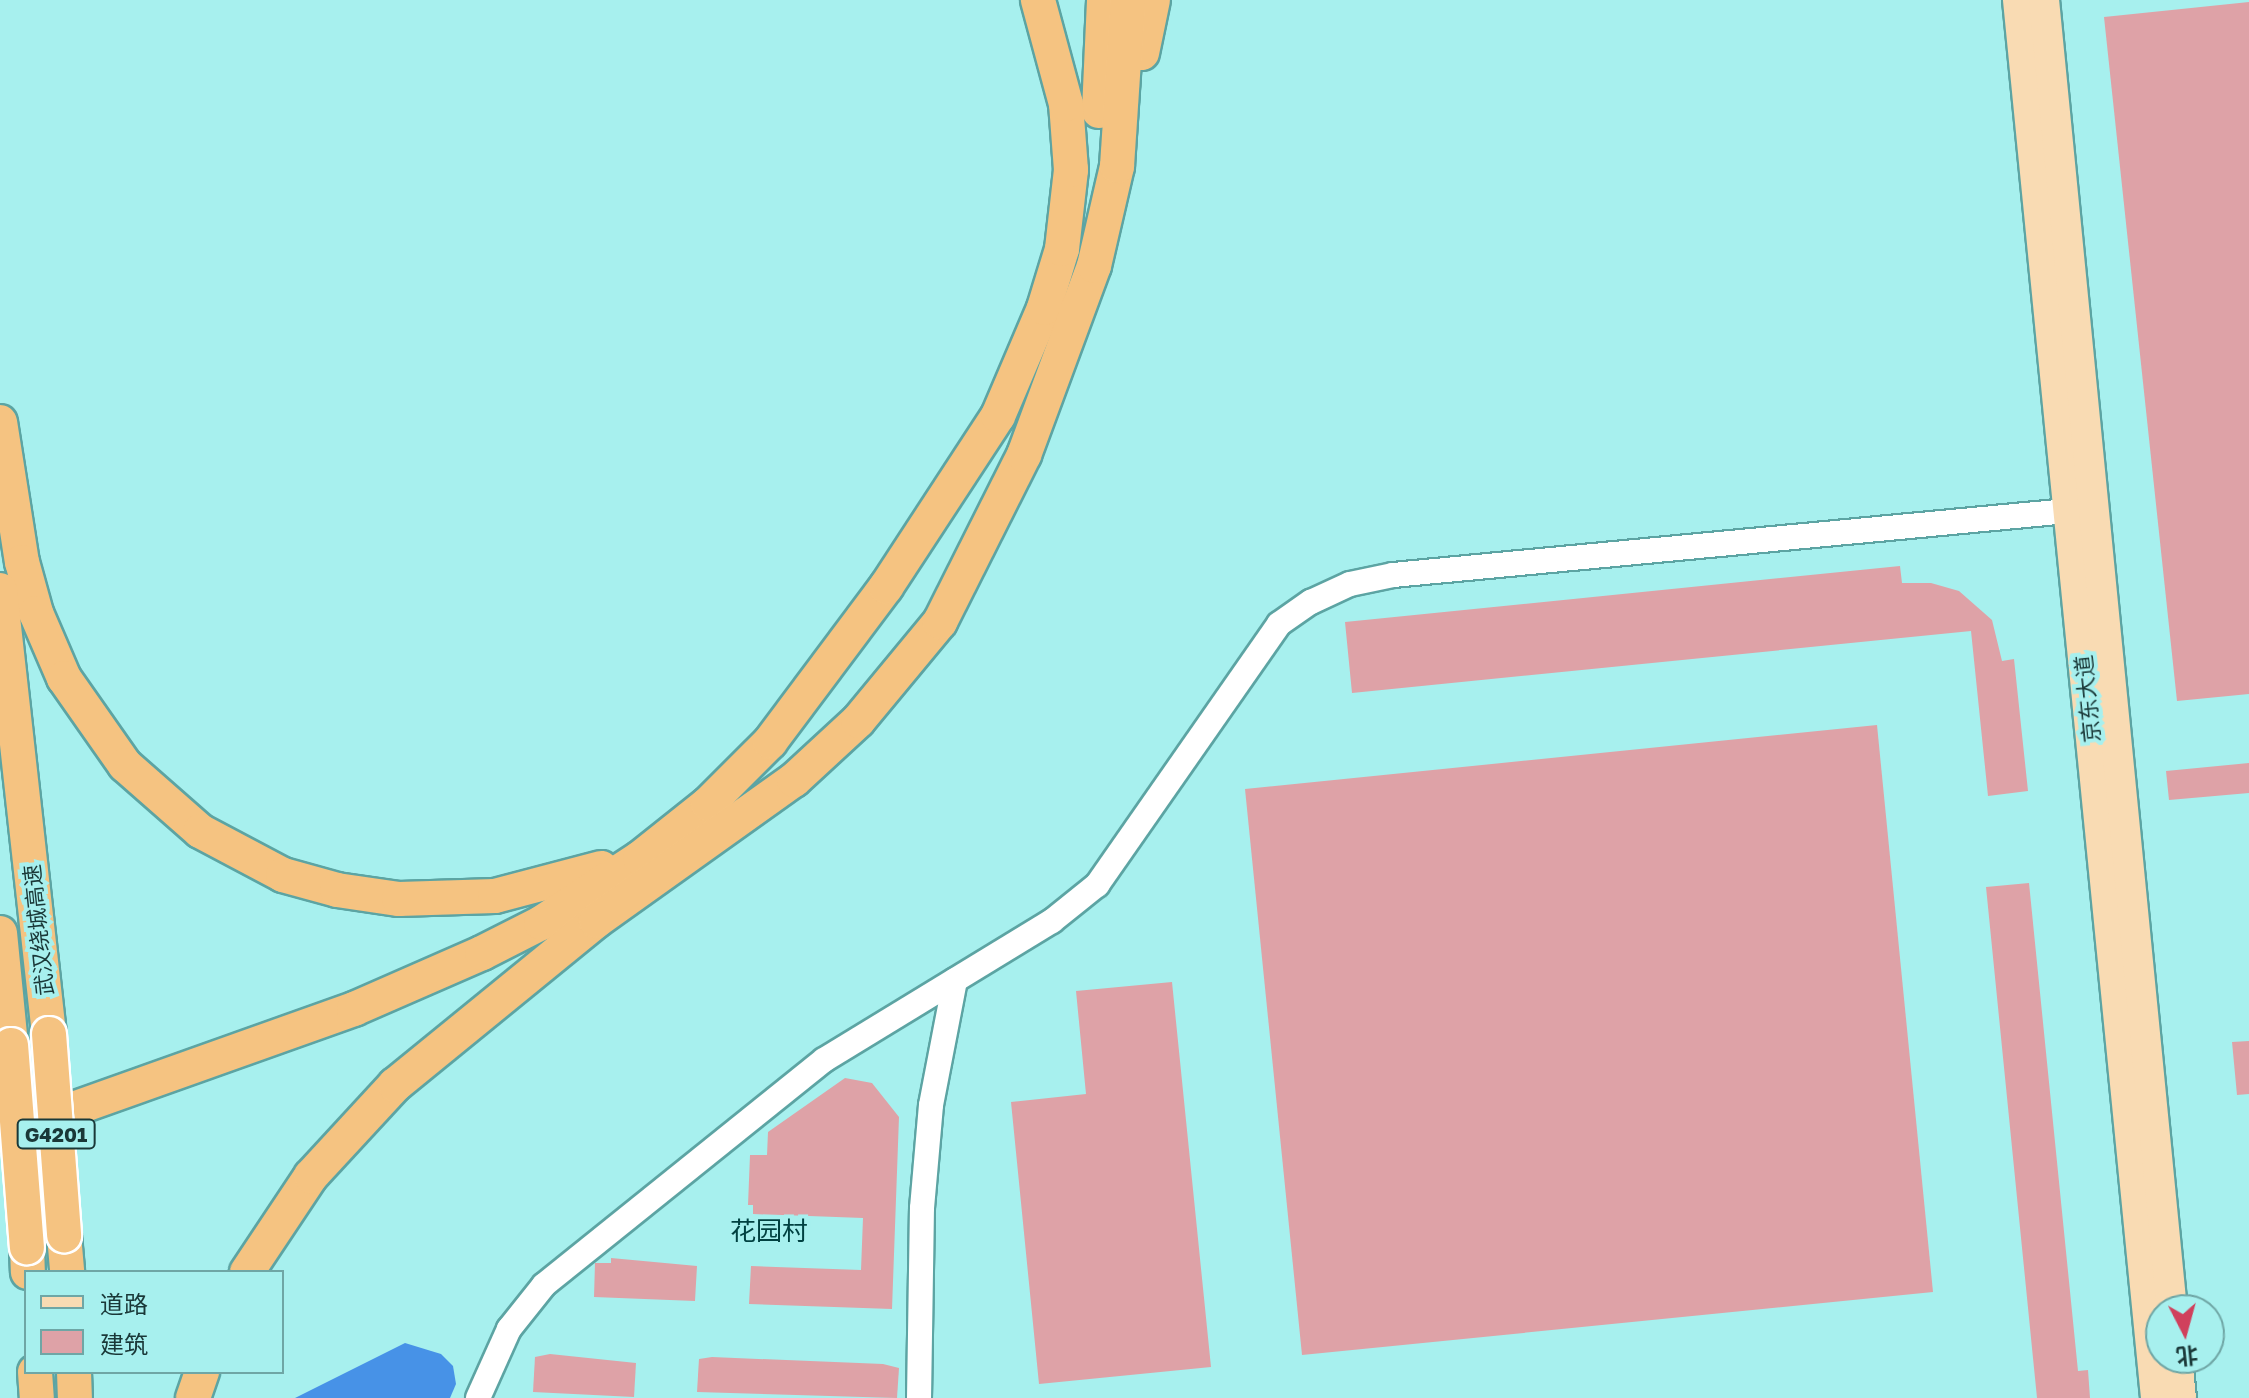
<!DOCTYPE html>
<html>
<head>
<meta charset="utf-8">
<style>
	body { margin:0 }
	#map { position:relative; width:2249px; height:1398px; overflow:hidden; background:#a7f0ee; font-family:"Golos Text","Noto Sans SC",sans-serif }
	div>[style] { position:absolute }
	.water>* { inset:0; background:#4792e7 }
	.building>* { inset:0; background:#dea2a7 }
	.roads { filter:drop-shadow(2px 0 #5ca4a3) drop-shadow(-2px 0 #5ca4a3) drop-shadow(0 2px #5ca4a3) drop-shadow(0 -2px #5ca4a3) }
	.minor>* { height:24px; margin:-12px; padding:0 12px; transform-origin:12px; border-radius:12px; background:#fff }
	.major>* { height:30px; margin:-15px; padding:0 15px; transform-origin:15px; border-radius:15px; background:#f9dbb3 }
	.highway>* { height:34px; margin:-17px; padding:0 17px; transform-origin:17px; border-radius:17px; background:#f5c381 }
	.bridges { filter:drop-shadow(2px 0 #fff) drop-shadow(-2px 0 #fff) drop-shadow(0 2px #fff) drop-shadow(0 -2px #fff) }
	.highway-bridge>* { height:34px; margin:-17px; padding:0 17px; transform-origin:17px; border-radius:17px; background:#f5c381 }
	span { translate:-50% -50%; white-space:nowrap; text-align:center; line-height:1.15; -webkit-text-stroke:8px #a7f0ee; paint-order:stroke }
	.shield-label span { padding:2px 6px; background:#a7f0ee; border:2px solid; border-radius:6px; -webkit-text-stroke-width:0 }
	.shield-label { font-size:20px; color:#1a3838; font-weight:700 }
	.street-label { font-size:22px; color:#1a3838 }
	.quarter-label { font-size:26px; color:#014141 }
	.legend { position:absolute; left:24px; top:1270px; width:260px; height:104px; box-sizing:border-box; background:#a7f0ee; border:2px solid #6fa6a5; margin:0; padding:10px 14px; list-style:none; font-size:24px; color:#1a3838 }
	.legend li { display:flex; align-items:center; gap:16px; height:40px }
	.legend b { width:40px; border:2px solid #6fa6a5 }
	.north { position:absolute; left:2145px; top:1294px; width:80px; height:80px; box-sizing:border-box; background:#a7f0ee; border:2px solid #6fa6a5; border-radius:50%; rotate:174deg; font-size:22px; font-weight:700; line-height:32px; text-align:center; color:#1a3838 }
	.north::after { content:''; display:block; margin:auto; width:28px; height:36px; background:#d0405c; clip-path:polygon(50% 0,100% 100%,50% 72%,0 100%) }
</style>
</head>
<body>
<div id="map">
	<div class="water">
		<div style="clip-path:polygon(405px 1343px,441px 1354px,453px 1366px,456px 1384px,450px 1398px,295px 1398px)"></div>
	</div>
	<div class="building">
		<div style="clip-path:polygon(2249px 2px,2249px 694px,2177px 701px,2104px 17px)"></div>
		<div style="clip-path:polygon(1900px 566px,1902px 583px,1931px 583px,1959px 591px,1992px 620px,2002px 661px,2014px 659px,2028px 791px,1988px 796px,1971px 631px,1352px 693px,1345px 622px)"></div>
		<div style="clip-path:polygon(1877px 725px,1933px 1292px,1302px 1355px,1245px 789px)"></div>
		<div style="clip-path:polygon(2249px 763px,2249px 793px,2169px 800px,2166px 771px)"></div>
		<div style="clip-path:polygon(2029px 883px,2078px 1371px,2088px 1370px,2090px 1398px,2037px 1398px,1986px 887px)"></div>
		<div style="clip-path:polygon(1172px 982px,1211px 1367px,1039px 1384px,1011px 1102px,1086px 1094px,1076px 991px)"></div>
		<div style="clip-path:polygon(2249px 1041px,2249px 1094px,2237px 1095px,2232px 1042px)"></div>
		<div style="clip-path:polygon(845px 1078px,872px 1083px,899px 1117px,892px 1309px,749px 1304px,751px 1266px,861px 1270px,863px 1218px,753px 1214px,753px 1205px,748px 1205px,750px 1155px,767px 1155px,768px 1132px)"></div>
		<div style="clip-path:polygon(611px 1258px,697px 1266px,695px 1301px,594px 1297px,595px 1263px,611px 1263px)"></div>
		<div style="clip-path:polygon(550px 1354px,636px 1363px,634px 1397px,533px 1392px,535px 1357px)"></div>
		<div style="clip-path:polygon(712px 1357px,883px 1364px,899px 1368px,897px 1398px,697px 1392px,699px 1359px)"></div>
	</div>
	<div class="roads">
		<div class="minor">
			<div style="left:478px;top:1398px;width:76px;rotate:-65.8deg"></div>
			<div style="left:509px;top:1329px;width:56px;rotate:-51.5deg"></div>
			<div style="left:544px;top:1285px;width:359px;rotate:-38.8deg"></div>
			<div style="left:824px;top:1060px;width:267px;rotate:-31.4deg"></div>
			<div style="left:1052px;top:921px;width:58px;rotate:-38.7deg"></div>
			<div style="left:1097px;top:885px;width:318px;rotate:-55.1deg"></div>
			<div style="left:1279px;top:624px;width:39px;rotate:-35deg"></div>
			<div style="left:1311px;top:602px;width:43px;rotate:-24.8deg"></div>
			<div style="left:1350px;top:584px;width:44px;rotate:-11.8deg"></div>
			<div style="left:1393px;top:575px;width:678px;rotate:-5.42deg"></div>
			<div style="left:919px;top:1398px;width:190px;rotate:-89.1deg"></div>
			<div style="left:922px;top:1208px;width:103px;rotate:-85deg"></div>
			<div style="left:931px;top:1105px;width:127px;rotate:-79.1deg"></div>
		</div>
		<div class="major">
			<div style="left:2018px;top:0;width:1405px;rotate:84.36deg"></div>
			<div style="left:2044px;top:0;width:1316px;rotate:84.42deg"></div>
			<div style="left:2177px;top:1358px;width:40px;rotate:84.3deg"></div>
		</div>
		<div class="highway">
			<div style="left:1142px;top:53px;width:54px;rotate:-78.3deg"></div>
			<div style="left:1099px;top:111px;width:111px;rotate:-87.4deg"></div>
			<div style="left:0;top:422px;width:142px;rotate:81.1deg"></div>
			<div style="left:22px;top:562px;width:53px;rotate:74.6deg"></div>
			<div style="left:36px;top:613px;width:71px;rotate:66.7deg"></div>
			<div style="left:64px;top:678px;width:106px;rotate:55deg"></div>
			<div style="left:125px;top:765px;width:100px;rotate:41.3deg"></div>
			<div style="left:200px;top:831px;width:94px;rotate:27.9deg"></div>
			<div style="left:283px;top:875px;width:56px;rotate:15.5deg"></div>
			<div style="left:337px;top:890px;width:63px;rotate:8.3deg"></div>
			<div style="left:399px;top:899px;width:96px;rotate:-1.8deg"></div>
			<div style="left:495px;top:896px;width:110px;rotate:-14.8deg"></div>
			<div style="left:0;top:590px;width:447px;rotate:83.7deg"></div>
			<div style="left:0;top:933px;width:113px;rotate:84.4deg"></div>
			<div style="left:0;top:1135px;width:376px;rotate:-19.6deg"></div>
			<div style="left:354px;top:1009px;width:140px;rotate:-23.6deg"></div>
			<div style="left:482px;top:953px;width:66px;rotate:-27deg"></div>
			<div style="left:541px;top:923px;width:118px;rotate:-33.3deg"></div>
			<div style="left:640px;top:858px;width:87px;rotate:-38.5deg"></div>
			<div style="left:708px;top:804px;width:88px;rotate:-45deg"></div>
			<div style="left:770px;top:742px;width:194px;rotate:-53.2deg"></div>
			<div style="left:886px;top:587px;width:204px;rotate:-56.8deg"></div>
			<div style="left:998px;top:416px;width:117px;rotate:-66.9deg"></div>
			<div style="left:1044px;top:308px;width:62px;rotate:-73deg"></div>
			<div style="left:1062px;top:249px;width:80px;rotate:-83.5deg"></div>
			<div style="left:1071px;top:170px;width:66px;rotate:-94.3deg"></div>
			<div style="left:1066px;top:104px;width:108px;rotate:-105.1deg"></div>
			<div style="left:64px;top:1235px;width:37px;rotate:85deg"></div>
			<div style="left:27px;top:1247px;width:25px;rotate:88deg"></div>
			<div style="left:247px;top:1272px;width:115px;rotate:-56.3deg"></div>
			<div style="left:311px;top:1176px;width:124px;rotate:-47.3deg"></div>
			<div style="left:395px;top:1085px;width:259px;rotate:-39.2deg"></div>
			<div style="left:596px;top:921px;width:243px;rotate:-35.5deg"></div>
			<div style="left:794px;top:780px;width:87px;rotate:-42.7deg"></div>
			<div style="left:858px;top:721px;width:129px;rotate:-50.4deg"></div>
			<div style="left:940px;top:622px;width:187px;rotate:-63.3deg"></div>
			<div style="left:1024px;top:455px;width:202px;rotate:-69.7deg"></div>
			<div style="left:1094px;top:266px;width:103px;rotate:-77deg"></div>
			<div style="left:1117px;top:166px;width:166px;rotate:-86.2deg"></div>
			<div style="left:35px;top:1372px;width:26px;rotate:86deg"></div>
			<div style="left:74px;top:1372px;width:26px;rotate:88deg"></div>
			<div style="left:193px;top:1398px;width:28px;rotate:-71deg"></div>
		</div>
	</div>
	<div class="bridges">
		<div class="highway-bridge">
			<div style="left:49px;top:1034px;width:202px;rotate:85.7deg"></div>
			<div style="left:11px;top:1045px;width:203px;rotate:85.5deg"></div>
		</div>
	</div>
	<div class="shield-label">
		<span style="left:56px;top:1134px">G4201</span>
	</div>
	<div class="street-label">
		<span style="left:2087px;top:699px;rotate:-96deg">京东大道</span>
		<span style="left:38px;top:930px;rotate:-96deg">武汉绕城高速</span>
	</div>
	<div class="quarter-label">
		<span style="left:769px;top:1231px">花园村</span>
	</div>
	<ul class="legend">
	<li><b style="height:10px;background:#f9dbb3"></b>道路</li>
	<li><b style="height:22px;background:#dea2a7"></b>建筑</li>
	</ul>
	<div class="north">北</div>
</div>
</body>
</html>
